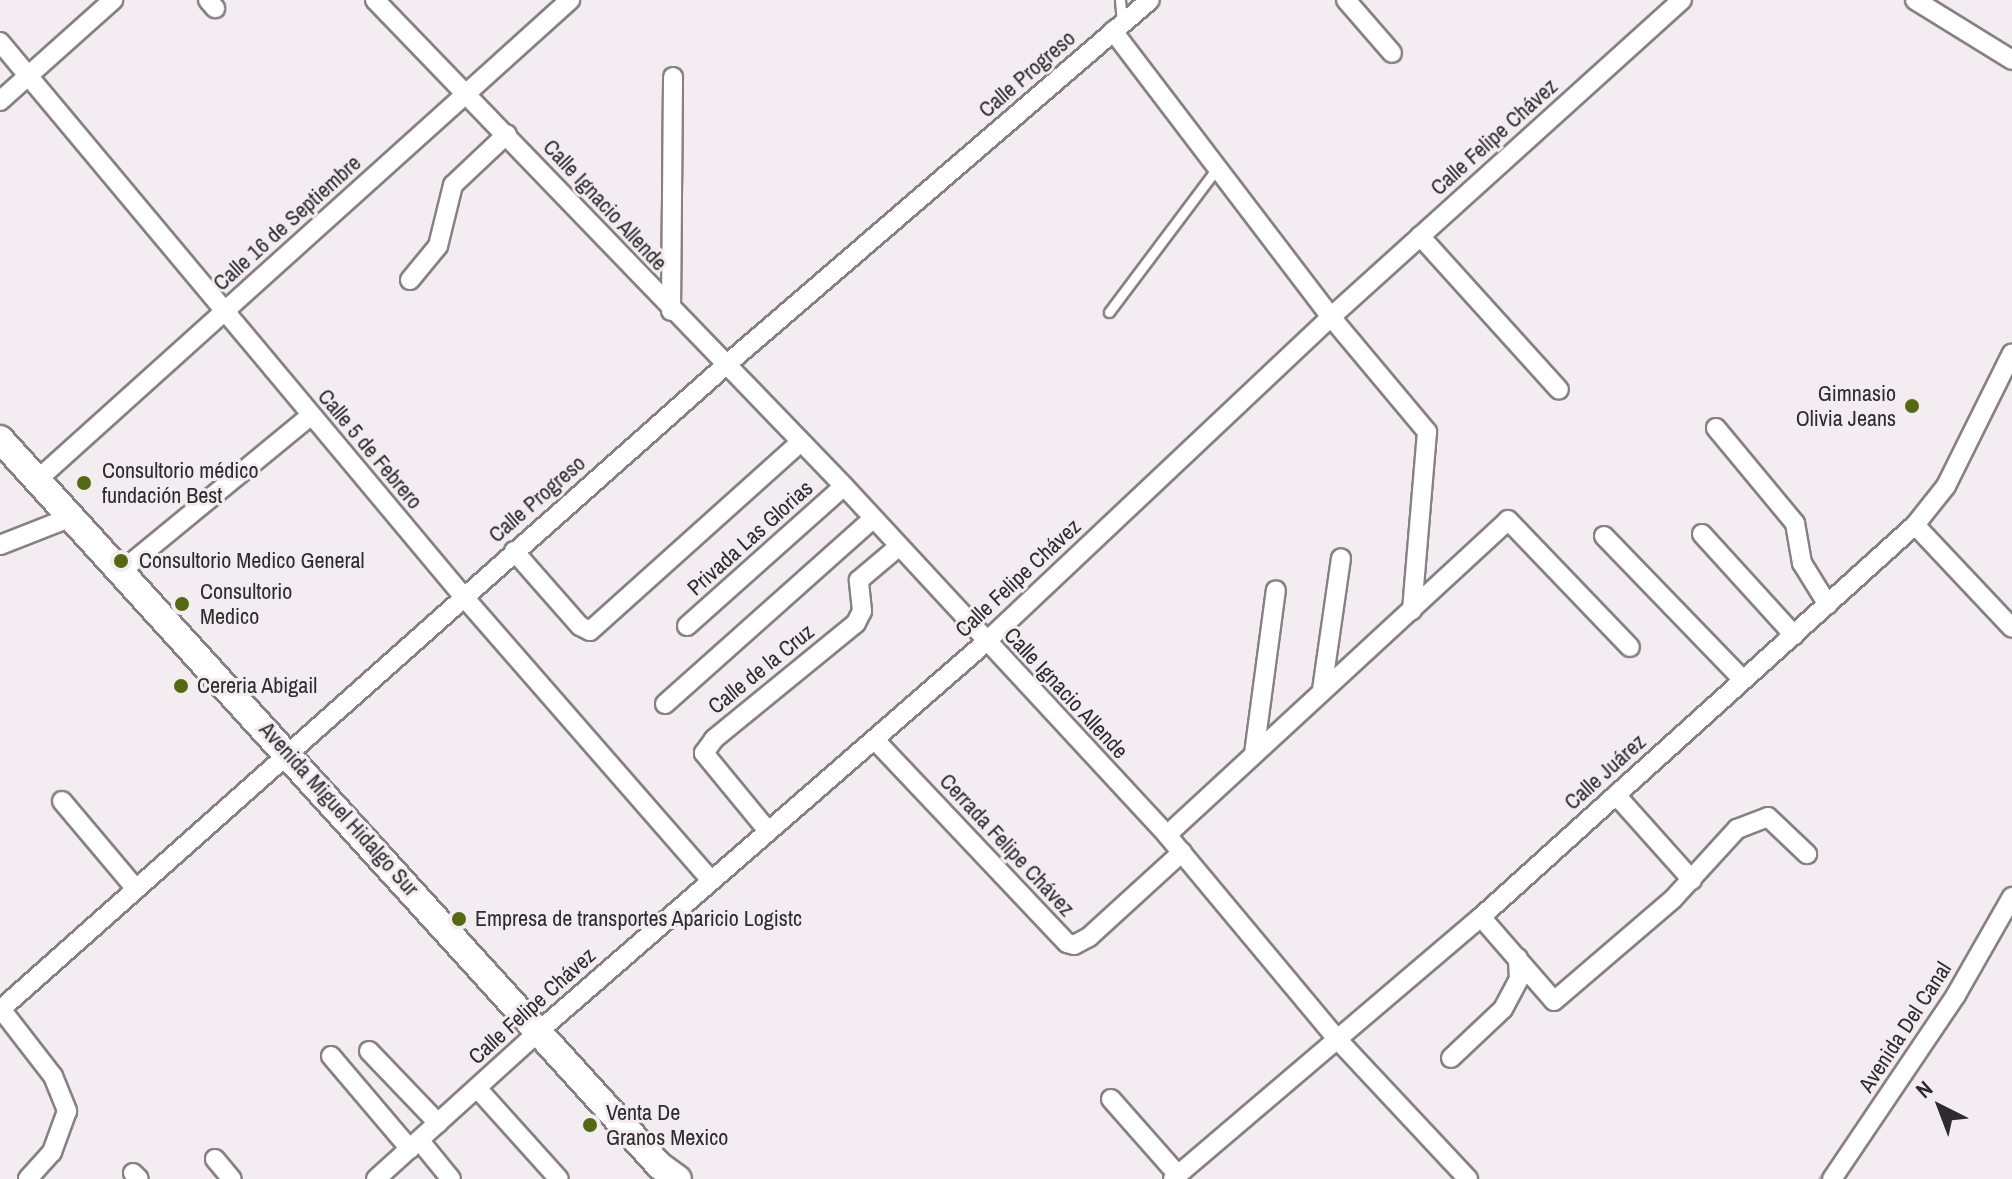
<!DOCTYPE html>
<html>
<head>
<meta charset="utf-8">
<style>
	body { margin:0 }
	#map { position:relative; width:2012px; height:1179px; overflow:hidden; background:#f3ecf1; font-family:"Archivo Narrow",sans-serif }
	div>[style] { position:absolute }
	.stream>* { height:5px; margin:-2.5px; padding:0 2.5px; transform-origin:2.5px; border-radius:2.5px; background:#d3adcd }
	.roads { filter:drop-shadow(2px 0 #878085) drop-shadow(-2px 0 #878085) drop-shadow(0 2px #878085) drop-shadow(0 -2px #878085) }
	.service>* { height:9px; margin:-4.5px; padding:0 4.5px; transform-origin:4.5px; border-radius:4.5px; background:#fff }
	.minor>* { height:18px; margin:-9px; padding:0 9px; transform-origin:9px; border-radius:9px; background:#fff }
	.secondary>* { height:26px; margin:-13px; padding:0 13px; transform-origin:13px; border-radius:13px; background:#fff }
	.dots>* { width:22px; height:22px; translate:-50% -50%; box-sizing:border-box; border:4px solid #f3ecf1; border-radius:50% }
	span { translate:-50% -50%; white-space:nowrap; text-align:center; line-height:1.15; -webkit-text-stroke:6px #f3ecf1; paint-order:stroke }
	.street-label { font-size:22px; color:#2d2b2d }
	.poi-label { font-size:22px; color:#2d2b2d }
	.right { translate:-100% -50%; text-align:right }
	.left { translate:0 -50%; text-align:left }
	.north { position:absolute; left:1900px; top:1067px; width:80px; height:80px; -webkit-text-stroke:6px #f3ecf1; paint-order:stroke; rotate:318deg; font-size:22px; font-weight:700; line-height:32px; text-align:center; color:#2d2b2d }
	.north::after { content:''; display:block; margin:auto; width:28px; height:36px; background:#2d2b2d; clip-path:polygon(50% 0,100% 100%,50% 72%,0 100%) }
</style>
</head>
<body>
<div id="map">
	<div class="stream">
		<div style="left:1820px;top:1179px;width:24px;rotate:-54deg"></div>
	</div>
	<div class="roads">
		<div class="service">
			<div style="left:1120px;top:0;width:23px;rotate:85deg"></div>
			<div style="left:1109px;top:312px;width:180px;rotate:-53.1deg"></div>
		</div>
		<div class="minor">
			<div style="left:208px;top:0;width:11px;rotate:49deg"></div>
			<div style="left:375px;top:0;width:675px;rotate:46.02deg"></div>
			<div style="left:844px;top:486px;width:476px;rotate:47.2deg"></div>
			<div style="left:1167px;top:835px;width:266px;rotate:50.2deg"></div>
			<div style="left:1337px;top:1039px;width:192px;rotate:46.9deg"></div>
			<div style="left:1346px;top:0;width:70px;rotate:49deg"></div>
			<div style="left:1915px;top:0;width:114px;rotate:31.7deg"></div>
			<div style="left:1113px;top:31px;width:360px;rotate:52.7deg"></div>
			<div style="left:1331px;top:317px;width:150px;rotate:50.1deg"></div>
			<div style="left:1427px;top:432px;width:179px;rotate:94.8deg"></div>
			<div style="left:0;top:42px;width:722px;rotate:50.11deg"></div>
			<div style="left:463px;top:596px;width:377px;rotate:48.9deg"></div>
			<div style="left:0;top:101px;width:152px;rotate:-41.8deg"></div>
			<div style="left:1420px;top:236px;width:207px;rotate:47.9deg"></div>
			<div style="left:410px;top:280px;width:44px;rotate:-50.5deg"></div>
			<div style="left:438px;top:246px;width:63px;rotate:-76.2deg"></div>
			<div style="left:453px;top:185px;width:74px;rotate:-43.4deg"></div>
			<div style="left:671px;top:311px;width:234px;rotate:-89.5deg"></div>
			<div style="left:1716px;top:428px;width:124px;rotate:50.3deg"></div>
			<div style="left:1795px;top:523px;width:41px;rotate:80.1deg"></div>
			<div style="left:1802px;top:563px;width:49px;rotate:58.2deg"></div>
			<div style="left:36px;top:481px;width:719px;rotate:-42.01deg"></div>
			<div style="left:1915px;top:525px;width:141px;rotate:46.7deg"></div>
			<div style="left:1702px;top:534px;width:137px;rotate:47.7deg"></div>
			<div style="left:1604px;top:536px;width:200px;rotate:46deg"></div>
			<div style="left:0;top:545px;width:74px;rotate:-21.4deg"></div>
			<div style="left:514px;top:551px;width:100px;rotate:48.7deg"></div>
			<div style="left:580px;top:626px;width:11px;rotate:27deg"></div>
			<div style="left:590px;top:631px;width:283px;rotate:-41.9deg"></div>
			<div style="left:119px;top:573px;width:247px;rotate:-39.4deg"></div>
			<div style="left:687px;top:626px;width:210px;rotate:-41.7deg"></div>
			<div style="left:1322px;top:690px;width:133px;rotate:-81.8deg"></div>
			<div style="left:665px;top:704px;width:278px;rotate:-41.7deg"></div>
			<div style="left:875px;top:740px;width:279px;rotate:46.6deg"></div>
			<div style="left:1067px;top:943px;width:7px;rotate:16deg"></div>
			<div style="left:1074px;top:945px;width:17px;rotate:-28deg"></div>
			<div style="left:1089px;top:937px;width:126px;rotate:-42.4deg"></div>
			<div style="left:1254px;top:754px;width:165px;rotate:-82.4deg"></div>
			<div style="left:1616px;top:795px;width:114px;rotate:48.2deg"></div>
			<div style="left:62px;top:801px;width:115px;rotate:49.9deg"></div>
			<div style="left:768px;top:831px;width:101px;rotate:-129.4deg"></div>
			<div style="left:704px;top:753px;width:17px;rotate:-54deg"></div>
			<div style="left:714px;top:739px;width:183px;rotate:-39.2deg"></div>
			<div style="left:856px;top:623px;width:13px;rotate:-63deg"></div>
			<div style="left:862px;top:611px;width:31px;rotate:-96deg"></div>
			<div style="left:859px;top:580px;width:51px;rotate:-40.2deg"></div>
			<div style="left:1167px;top:835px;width:464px;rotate:-42.7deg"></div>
			<div style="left:1508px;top:520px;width:176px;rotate:46.2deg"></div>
			<div style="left:1481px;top:917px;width:111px;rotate:49deg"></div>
			<div style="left:1554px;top:1001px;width:157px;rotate:-40.6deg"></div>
			<div style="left:1673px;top:899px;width:95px;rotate:-47.6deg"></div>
			<div style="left:1737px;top:829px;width:33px;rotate:-21deg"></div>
			<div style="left:1768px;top:817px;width:54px;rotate:43.5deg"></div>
			<div style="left:1px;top:1009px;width:85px;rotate:52.2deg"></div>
			<div style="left:53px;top:1076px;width:38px;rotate:68deg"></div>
			<div style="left:67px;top:1111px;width:44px;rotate:110.1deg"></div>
			<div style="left:52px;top:1152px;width:36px;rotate:132deg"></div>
			<div style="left:0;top:1010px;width:971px;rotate:-41.62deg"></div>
			<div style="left:726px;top:365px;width:559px;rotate:-40.72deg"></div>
			<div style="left:369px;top:1051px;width:100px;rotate:46.2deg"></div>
			<div style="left:331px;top:1056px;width:122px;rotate:49.7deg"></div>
			<div style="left:1451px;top:1058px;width:71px;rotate:-43.3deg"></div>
			<div style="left:1503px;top:1009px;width:34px;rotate:-62deg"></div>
			<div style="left:1519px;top:979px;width:21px;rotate:-93deg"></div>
			<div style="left:477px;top:1088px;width:122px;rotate:48deg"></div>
			<div style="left:1111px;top:1099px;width:101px;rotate:48.6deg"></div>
			<div style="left:420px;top:1141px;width:49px;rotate:50.8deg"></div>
			<div style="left:215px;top:1159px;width:26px;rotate:50deg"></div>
			<div style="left:133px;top:1173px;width:8px;rotate:45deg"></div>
			<div style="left:376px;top:1179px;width:220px;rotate:-42.2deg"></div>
			<div style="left:539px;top:1031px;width:593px;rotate:-41.03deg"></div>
			<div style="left:986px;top:642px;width:474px;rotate:-43.3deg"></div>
			<div style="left:1331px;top:317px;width:473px;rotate:-42.1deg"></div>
			<div style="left:1173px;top:1179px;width:404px;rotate:-40.4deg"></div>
			<div style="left:1481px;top:917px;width:585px;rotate:-42.09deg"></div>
			<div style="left:1915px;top:525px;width:50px;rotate:-51.5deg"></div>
			<div style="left:1946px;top:486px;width:148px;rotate:-63.6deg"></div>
			<div style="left:1832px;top:1179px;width:222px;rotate:-56deg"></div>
			<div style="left:1956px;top:995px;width:113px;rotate:-60.3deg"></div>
		</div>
		<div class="secondary">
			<div style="left:0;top:439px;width:982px;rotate:47.77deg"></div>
			<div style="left:660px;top:1166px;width:22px;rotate:36deg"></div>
		</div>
	</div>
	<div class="dots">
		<div style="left:1912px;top:406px;background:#556813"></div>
		<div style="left:84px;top:483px;background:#556813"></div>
		<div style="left:121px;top:561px;background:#556813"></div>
		<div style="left:182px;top:604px;background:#556813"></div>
		<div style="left:181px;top:686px;background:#556813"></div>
		<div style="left:459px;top:919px;background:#556813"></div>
		<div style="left:590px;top:1125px;background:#556813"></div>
	</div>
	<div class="street-label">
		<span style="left:1027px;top:74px;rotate:-41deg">Calle Progreso</span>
		<span style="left:1494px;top:137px;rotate:-42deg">Calle Felipe Chávez</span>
		<span style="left:605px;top:205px;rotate:47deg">Calle Ignacio Allende</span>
		<span style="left:287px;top:223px;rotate:-42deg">Calle 16 de Septiembre</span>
		<span style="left:370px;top:449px;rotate:50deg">Calle 5 de Febrero</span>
		<span style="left:537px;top:499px;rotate:-41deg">Calle Progreso</span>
		<span style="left:750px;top:538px;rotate:-42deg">Privada Las Glorias</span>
		<span style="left:1018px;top:578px;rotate:-43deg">Calle Felipe Chávez</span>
		<span style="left:761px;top:669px;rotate:-39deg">Calle de la Cruz</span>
		<span style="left:1066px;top:693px;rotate:47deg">Calle Ignacio Allende</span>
		<span style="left:1605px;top:772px;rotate:-42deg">Calle Juárez</span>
		<span style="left:339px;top:809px;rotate:48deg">Avenida Miguel Hidalgo Sur</span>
		<span style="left:1007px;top:845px;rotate:47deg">Cerrada Felipe Chávez</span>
		<span style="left:532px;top:1006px;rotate:-42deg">Calle Felipe Chávez</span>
		<span style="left:1905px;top:1027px;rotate:-57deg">Avenida Del Canal</span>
	</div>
	<div class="poi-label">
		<span class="right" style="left:1896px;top:406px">Gimnasio<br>Olivia Jeans</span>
		<span class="left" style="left:102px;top:483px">Consultorio médico<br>fundación Best</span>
		<span class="left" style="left:139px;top:561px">Consultorio Medico General</span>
		<span class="left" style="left:200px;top:604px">Consultorio<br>Medico</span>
		<span class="left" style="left:197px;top:686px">Cereria Abigail</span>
		<span class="left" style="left:475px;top:919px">Empresa de transportes Aparicio Logistc</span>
		<span class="left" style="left:606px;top:1125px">Venta De<br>Granos Mexico</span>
	</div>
	<div class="north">N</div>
</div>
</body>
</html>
